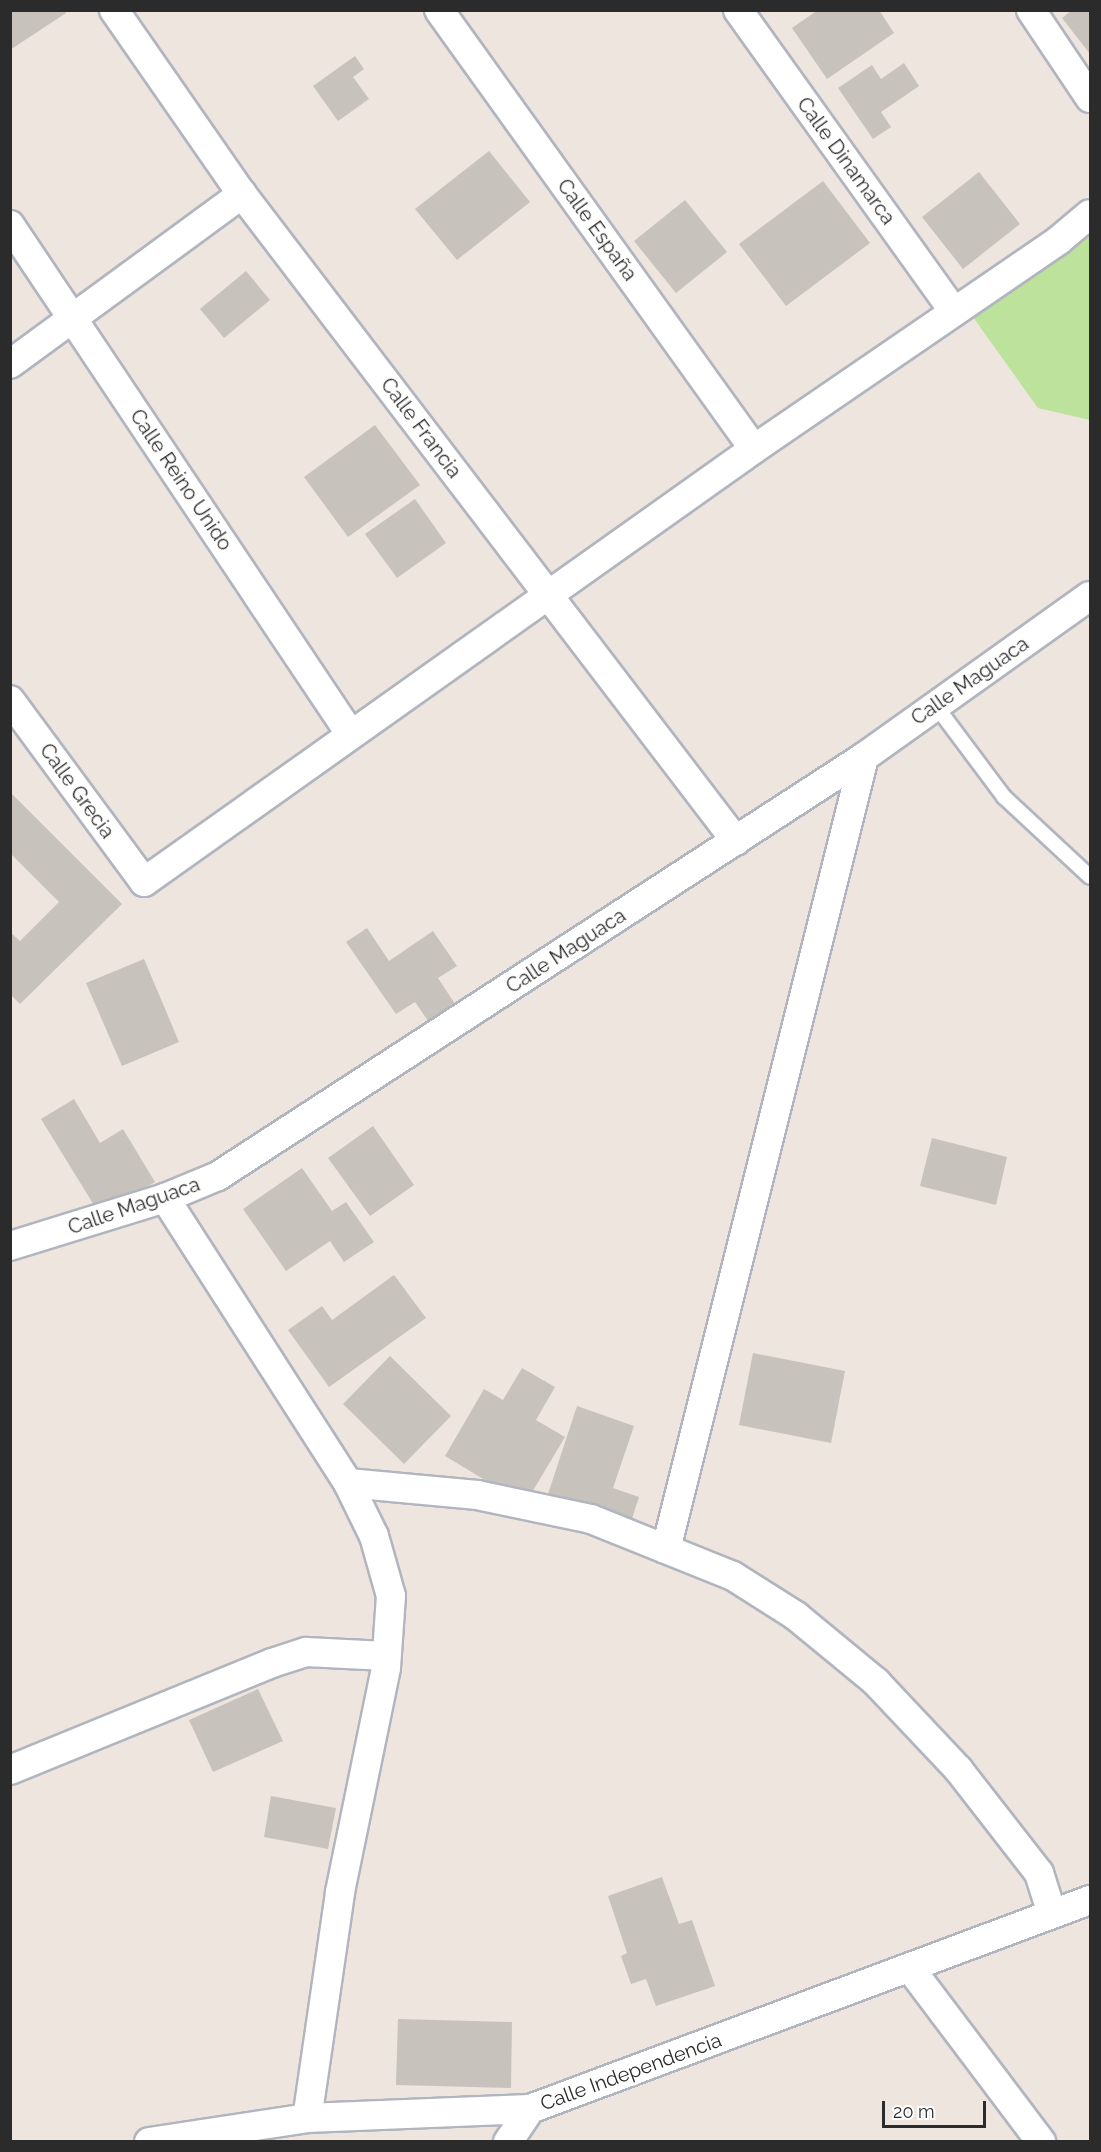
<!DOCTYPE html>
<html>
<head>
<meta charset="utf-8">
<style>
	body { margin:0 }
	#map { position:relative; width:1101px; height:2152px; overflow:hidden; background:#ede5de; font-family:Raleway,sans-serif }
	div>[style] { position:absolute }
	.green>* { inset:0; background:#bce29c }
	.building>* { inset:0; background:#c8c2bd }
	.roads { filter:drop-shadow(2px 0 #b1b5bf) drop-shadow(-2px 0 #b1b5bf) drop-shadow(0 2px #b1b5bf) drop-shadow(0 -2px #b1b5bf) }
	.lane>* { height:14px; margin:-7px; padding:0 7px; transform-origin:7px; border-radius:7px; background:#fff }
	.street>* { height:28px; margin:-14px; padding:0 14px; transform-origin:14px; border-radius:14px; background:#fff }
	span { translate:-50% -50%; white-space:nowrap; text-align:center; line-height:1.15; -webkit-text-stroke:6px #fff; paint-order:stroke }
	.street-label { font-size:20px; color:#2b2b2b }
	.frame { position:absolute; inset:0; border:12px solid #2b2b2b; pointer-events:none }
	.scale { position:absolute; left:882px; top:2101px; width:104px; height:27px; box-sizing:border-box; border:3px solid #2b2b2b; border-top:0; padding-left:8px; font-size:18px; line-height:21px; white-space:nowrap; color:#2b2b2b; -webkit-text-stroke:4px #fff; paint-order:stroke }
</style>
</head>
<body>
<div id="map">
	<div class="green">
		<div style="clip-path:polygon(1090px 235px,1090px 420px,1038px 408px,973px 317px)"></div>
	</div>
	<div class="building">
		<div style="clip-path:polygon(10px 10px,65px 10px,66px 13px,10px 50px)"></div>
		<div style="clip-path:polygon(818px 10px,879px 10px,894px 33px,827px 79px,792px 28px)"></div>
		<div style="clip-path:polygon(1072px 10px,1090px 10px,1090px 54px,1062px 18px)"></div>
		<div style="clip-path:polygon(355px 56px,364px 69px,353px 77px,369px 99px,338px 121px,313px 86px)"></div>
		<div style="clip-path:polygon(904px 63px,919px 86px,881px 112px,891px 127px,873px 139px,838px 88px,872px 65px,881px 79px)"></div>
		<div style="clip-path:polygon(489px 151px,530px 202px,457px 260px,415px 209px)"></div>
		<div style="clip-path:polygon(979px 172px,1020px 224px,963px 269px,922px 217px)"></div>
		<div style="clip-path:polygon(823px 181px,870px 243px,786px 306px,739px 244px)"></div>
		<div style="clip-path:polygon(685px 200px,727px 252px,676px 293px,634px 241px)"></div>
		<div style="clip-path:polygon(246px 271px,270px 300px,224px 338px,200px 309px)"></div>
		<div style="clip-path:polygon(375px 425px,420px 485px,348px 537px,304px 477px)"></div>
		<div style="clip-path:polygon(415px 499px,446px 543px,397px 578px,365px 534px)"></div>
		<div style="clip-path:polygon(10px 792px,122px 904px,20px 1004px,10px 994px,10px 932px,20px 941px,59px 902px,10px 853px)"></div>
		<div style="clip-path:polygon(367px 928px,389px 961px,433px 931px,457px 966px,438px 978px,459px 1010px,433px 1028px,415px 1002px,396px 1014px,346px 942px)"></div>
		<div style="clip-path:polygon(144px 959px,179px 1042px,122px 1066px,86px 983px)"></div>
		<div style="clip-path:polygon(74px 1099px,100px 1143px,123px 1129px,155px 1182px,100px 1215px,41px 1119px)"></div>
		<div style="clip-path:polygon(373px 1126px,414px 1185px,370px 1216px,328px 1158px)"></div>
		<div style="clip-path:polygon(932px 1138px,1007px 1157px,996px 1205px,920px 1186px)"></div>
		<div style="clip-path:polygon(302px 1168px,332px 1211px,346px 1202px,374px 1242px,344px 1262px,330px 1241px,286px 1271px,243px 1209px)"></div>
		<div style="clip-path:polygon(394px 1275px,426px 1318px,329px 1387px,288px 1330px,322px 1306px,332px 1320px)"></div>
		<div style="clip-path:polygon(753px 1353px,845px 1371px,831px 1443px,739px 1425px)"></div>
		<div style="clip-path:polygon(390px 1356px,451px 1416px,404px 1464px,343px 1404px)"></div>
		<div style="clip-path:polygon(522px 1368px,555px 1387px,536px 1420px,565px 1437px,525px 1504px,445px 1456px,484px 1389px,503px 1400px)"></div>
		<div style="clip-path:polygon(577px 1406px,634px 1426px,613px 1488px,639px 1497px,629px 1528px,546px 1500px)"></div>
		<div style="clip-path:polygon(258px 1689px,283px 1741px,213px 1772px,189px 1720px)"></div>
		<div style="clip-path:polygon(271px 1796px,336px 1808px,328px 1849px,264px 1837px)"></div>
		<div style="clip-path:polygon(662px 1877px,679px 1924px,692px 1920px,715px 1986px,656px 2006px,646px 1979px,631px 1984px,621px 1956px,627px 1953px,608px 1896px)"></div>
		<div style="clip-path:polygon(398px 2019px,512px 2022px,511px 2088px,396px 2085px)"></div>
	</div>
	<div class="roads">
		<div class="lane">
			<div style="left:936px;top:706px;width:114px;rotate:53.2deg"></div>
			<div style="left:1004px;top:797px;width:117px;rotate:42.9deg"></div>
		</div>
		<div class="street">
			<div style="left:114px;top:10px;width:224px;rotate:55.2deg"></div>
			<div style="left:242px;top:194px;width:814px;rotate:52.64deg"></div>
			<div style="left:439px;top:10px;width:540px;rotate:54.34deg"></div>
			<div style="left:738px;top:10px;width:371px;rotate:54.4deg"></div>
			<div style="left:1031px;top:10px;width:106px;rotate:56.2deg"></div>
			<div style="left:10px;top:225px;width:613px;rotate:56.23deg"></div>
			<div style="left:10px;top:364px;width:288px;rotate:-36.2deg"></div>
			<div style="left:10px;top:700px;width:226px;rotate:53.6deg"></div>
			<div style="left:144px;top:882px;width:748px;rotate:-35.37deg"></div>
			<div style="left:754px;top:449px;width:370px;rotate:-34.4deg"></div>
			<div style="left:1059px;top:240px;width:40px;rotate:-40deg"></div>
			<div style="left:165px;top:1198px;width:339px;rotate:57.3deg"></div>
			<div style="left:348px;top:1483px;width:59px;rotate:63.9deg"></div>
			<div style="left:374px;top:1536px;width:62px;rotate:74.2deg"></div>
			<div style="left:391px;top:1596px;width:72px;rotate:94deg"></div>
			<div style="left:386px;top:1668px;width:230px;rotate:101.6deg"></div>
			<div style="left:340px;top:1893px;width:227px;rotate:98.3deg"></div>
			<div style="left:10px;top:1246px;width:162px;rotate:-17.2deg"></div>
			<div style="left:165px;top:1198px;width:57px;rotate:-22.5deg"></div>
			<div style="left:218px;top:1176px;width:770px;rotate:-32.97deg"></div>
			<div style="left:864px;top:757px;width:277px;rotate:-35.5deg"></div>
			<div style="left:348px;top:1483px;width:130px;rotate:5.3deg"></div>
			<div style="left:477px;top:1495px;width:116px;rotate:11.9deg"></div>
			<div style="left:591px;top:1519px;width:153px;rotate:21.9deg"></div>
			<div style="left:733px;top:1576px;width:75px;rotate:32.4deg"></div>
			<div style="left:796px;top:1616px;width:104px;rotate:39.5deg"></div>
			<div style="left:876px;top:1682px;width:120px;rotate:46.7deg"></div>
			<div style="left:958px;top:1769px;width:132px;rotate:52.1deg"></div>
			<div style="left:1039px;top:1873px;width:43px;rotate:72.4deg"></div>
			<div style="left:666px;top:1549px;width:816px;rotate:-75.96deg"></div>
			<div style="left:10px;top:1770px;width:283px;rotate:-22.2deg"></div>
			<div style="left:272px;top:1663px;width:36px;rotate:-18deg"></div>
			<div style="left:306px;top:1652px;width:80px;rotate:2.9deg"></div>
			<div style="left:910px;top:1968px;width:218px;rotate:53deg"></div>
			<div style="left:149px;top:2142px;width:160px;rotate:-8.6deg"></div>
			<div style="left:307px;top:2118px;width:223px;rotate:-2.3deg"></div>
			<div style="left:530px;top:2109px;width:598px;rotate:-20.47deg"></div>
			<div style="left:508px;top:2142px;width:40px;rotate:-56deg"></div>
		</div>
	</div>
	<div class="street-label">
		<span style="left:846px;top:161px;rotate:54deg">Calle Dinamarca</span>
		<span style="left:597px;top:230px;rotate:54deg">Calle España</span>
		<span style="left:421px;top:428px;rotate:53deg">Calle Francia</span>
		<span style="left:181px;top:480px;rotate:56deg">Calle Reino Unido</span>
		<span style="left:970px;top:681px;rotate:-35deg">Calle Maguaca</span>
		<span style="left:77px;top:791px;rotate:54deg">Calle Grecia</span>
		<span style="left:566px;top:951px;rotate:-33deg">Calle Maguaca</span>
		<span style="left:134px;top:1206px;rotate:-19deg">Calle Maguaca</span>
		<span style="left:631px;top:2072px;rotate:-20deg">Calle Independencia</span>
	</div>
	<div class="frame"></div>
	<div class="scale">20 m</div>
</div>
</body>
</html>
